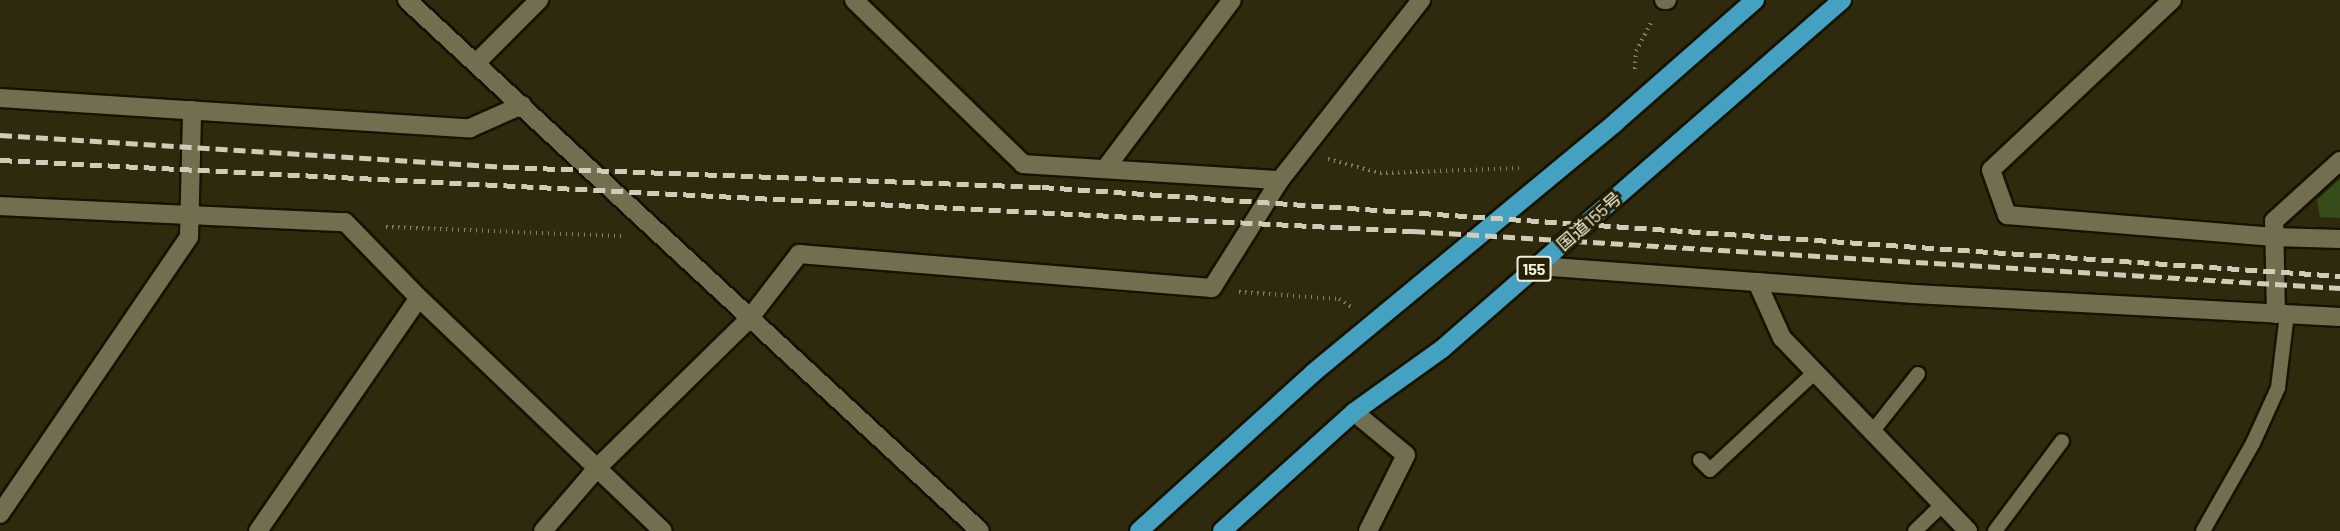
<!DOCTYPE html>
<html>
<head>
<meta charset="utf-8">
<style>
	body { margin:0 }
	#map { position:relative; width:2340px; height:531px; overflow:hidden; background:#2f2a0e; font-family:Barlow,"Noto Sans JP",sans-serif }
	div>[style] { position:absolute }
	.green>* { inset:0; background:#374e1b }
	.path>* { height:4px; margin-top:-2px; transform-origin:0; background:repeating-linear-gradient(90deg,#837f68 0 1.5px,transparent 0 6px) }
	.roads { filter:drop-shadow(2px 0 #171200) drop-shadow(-2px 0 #171200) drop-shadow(0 2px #171200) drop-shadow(0 -2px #171200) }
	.service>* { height:14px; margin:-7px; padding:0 7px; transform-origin:7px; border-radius:7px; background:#746e51 }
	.minor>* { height:18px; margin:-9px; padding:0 9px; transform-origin:9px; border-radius:9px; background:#746e51 }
	.tertiary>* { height:18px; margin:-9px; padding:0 9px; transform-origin:9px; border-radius:9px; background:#746e51 }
	.trunk>* { height:18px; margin:-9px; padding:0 9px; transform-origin:9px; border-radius:9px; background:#44a1c2 }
	.rail>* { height:4.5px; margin-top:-2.25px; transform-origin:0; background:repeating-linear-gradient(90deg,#cfccb9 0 12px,transparent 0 18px) }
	span { translate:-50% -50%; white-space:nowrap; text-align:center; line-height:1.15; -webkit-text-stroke:6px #252004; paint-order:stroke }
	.shield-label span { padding:2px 4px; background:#252004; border:2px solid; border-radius:4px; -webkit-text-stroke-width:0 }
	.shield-label { font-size:16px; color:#f2efde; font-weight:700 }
	.street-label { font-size:18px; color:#f2efde }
</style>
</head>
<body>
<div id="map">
	<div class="green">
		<div style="clip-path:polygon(2340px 179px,2340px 218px,2320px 217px,2317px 200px)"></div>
	</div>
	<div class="path">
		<div style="left:1635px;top:69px;width:18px;rotate:-87deg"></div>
		<div style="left:1636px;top:51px;width:34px;rotate:-62deg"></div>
		<div style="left:1328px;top:159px;width:54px;rotate:15.1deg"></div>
		<div style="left:1380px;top:173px;width:139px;rotate:-2.1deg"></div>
		<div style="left:386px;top:227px;width:236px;rotate:2.2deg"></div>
		<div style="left:1239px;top:292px;width:100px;rotate:4deg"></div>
		<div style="left:1339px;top:299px;width:15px;rotate:32deg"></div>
	</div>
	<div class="roads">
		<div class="service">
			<div style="left:1872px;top:432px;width:74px;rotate:-51.6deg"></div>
			<div style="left:1700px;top:460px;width:14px;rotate:45deg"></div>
			<div style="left:1710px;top:470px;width:144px;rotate:-43deg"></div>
			<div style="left:1915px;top:531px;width:37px;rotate:-44deg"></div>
			<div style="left:1995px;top:531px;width:112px;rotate:-53.3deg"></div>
			<div style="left:2203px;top:531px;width:101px;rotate:-60.4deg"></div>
			<div style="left:2253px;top:443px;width:60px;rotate:-65.6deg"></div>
			<div style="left:2278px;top:388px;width:75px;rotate:-83.1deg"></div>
		</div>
		<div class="minor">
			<div style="left:854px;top:0;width:235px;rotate:44.1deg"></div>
			<div style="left:1023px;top:164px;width:257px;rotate:3.6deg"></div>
			<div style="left:1280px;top:180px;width:229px;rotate:-51.9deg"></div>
			<div style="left:1664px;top:0;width:3px"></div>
			<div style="left:2172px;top:0;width:248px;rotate:136.8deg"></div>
			<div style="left:1991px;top:170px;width:48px;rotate:70.4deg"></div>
			<div style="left:2007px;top:215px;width:268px;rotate:4.7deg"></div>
			<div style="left:2274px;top:237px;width:66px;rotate:1.7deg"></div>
			<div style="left:477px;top:62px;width:88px;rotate:-45deg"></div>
			<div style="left:0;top:98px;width:471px;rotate:3.7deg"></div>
			<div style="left:470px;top:128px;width:57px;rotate:-23.9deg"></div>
			<div style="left:1105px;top:169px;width:211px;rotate:-53.1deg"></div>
			<div style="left:0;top:206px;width:345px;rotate:2.7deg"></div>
			<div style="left:345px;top:222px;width:106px;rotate:45.8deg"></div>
			<div style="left:2276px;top:314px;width:93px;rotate:-91.2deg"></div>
			<div style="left:2274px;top:221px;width:89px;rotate:-42.3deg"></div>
			<div style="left:0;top:514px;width:335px;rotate:-55.7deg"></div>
			<div style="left:189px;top:237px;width:127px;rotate:-88.6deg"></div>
			<div style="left:258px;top:531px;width:283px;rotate:-55.4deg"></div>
			<div style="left:419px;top:298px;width:337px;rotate:43.7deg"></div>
			<div style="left:543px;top:531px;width:84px;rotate:-49.3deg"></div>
			<div style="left:598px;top:467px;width:211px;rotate:-44.4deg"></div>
			<div style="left:749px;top:319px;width:82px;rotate:-52.4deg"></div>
			<div style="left:799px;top:254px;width:414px;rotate:4.7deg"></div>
			<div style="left:1212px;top:288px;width:128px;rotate:-57.8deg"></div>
			<div style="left:1968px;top:531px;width:268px;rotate:-133.9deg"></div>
			<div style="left:1782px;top:338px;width:61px;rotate:-114.1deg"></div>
			<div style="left:1757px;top:282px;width:157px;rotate:4.4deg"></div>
			<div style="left:1914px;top:294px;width:427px;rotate:3.1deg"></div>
		</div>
		<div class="tertiary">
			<div style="left:407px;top:0;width:781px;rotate:42.82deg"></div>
			<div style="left:1537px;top:266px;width:221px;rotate:4.2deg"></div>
			<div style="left:1354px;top:412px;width:67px;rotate:39.6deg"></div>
			<div style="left:1406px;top:455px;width:85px;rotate:116.6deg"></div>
		</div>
		<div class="trunk">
			<div style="left:1139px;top:531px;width:235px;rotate:-42.2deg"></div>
			<div style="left:1313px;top:373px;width:393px;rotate:-39.6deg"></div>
			<div style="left:1616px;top:122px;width:185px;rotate:-41.3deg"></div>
			<div style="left:1222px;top:531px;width:178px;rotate:-42deg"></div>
			<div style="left:1354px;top:412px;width:108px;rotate:-35.6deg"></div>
			<div style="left:1442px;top:349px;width:531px;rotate:-41.1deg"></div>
		</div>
	</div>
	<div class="rail">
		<div style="left:0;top:135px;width:508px;rotate:3.61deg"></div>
		<div style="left:507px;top:167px;width:535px;rotate:2.14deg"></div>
		<div style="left:1042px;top:187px;width:1301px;rotate:3.92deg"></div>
		<div style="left:0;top:160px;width:1415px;rotate:2.88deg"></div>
		<div style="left:1413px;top:231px;width:929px;rotate:3.52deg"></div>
	</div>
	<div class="shield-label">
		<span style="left:1534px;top:269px">155</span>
	</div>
	<div class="street-label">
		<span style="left:1589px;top:221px;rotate:-41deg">国道155号</span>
	</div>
</div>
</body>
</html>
